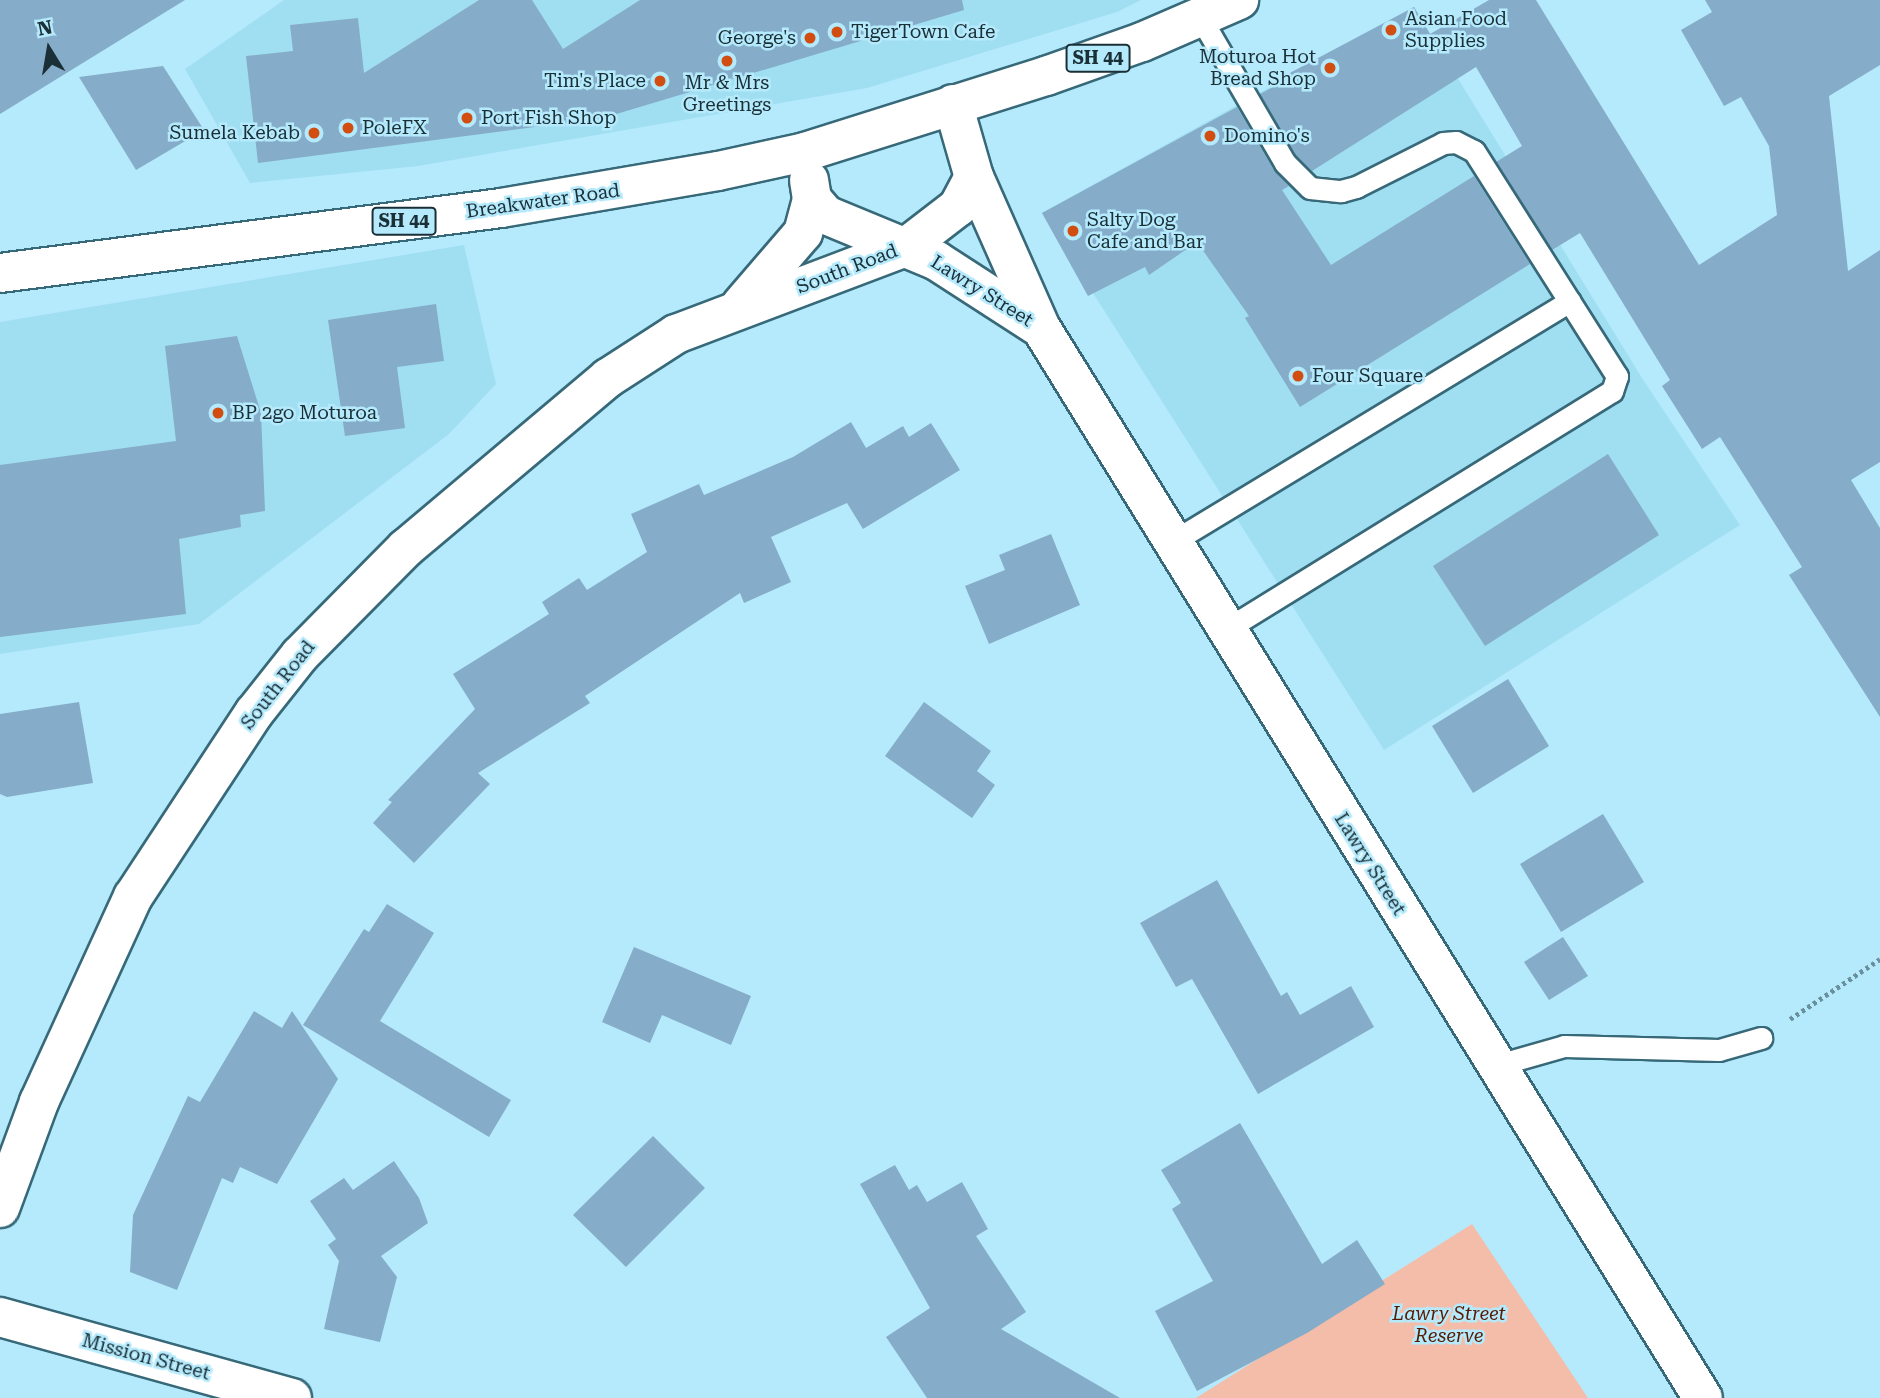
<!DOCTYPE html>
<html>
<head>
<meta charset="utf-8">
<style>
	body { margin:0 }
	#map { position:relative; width:1880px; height:1398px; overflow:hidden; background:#b5eafc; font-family:"Roboto Serif",serif }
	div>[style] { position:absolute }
	.built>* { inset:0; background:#a0def1 }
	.green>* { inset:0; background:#f4bdaa }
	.building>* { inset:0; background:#85acc9 }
	.path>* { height:4.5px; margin-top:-2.25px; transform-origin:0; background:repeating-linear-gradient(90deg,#6a909d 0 3.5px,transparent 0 7px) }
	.roads { filter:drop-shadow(2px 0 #376979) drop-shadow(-2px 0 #376979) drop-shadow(0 2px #376979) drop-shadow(0 -2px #376979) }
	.lane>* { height:21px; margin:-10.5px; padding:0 10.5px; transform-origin:10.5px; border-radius:10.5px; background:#fff }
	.street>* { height:38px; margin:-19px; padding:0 19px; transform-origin:19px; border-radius:19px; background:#fff }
	.secondary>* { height:38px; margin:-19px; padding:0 19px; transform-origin:19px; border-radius:19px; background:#fff }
	.highway>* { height:38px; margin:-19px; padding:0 19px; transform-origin:19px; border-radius:19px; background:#fff }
	.dots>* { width:19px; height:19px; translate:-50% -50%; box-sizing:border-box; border:4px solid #b5eafc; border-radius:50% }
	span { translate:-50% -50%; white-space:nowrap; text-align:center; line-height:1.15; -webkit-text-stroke:5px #b5eafc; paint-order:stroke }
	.shield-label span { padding:2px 5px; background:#b5eafc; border:2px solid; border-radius:5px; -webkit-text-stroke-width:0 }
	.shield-label { font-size:18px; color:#1a2f36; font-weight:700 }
	.poi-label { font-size:19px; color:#1a2f36 }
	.left { translate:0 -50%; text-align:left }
	.right { translate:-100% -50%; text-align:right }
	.street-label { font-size:19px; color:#1a2f36 }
	.park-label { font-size:19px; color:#581a00; font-style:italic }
	.north { position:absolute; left:14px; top:14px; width:70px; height:70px; -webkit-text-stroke:5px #b5eafc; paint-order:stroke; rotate:349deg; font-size:19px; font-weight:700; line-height:28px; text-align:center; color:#1a2f36 }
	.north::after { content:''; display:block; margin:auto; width:24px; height:32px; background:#1a2f36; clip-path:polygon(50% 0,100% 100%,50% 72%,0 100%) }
</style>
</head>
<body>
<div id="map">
	<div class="built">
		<div style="clip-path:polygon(284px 0,1141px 0,1117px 12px,867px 88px,418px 166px,250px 183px,185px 69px)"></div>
		<div style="clip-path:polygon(1414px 7px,1642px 378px,1740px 525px,1384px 750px,1042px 213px)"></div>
		<div style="clip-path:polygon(464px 245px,496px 384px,449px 434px,199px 624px,0 654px,0 322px)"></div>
	</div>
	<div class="green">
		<div style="clip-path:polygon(1472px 1224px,1588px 1398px,1196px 1398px)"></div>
	</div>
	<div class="building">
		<div style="clip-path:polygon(0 0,185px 0,0 114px)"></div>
		<div style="clip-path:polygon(479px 0,532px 0,563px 49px,640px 0,962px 0,964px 10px,603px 118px,258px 163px,246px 56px,293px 51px,290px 25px,358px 18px,364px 73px)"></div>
		<div style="clip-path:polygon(1489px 0,1536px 0,1699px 265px,1777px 215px,1769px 146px,1741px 97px,1724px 106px,1681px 30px,1712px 12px,1705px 0,1880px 0,1880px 65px,1829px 96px,1848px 271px,1880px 250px,1880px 462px,1851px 480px,1880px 528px,1880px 717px,1789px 575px,1802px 567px,1720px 437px,1702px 449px,1662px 386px,1670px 380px,1580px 233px,1552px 250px,1496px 162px,1522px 146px,1476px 67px,1312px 171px,1295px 155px,1260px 94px,1288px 79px,1286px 75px,1414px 7px,1430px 34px)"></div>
		<div style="clip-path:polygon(163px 66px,204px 130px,136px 170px,79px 77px)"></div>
		<div style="clip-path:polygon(1237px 107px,1274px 170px,1289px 186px,1282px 190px,1331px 265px,1474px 176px,1530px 264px,1300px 407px,1245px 318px,1249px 316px,1197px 242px,1149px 275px,1145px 267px,1088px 296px,1042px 213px)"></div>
		<div style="clip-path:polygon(436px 304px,444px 361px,397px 367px,405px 428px,345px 436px,328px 320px)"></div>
		<div style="clip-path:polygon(237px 336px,261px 413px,265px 511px,240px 515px,241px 527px,179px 539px,186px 614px,0 637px,0 465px,176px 441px,165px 346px)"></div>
		<div style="clip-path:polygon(851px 422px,866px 448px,903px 426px,909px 437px,931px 423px,960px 470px,863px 529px,847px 503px,771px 537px,791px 582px,744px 603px,740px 593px,585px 696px,590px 703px,478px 773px,490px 784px,414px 863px,373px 823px,392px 802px,388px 800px,475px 709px,453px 674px,549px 614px,542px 602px,579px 578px,587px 590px,647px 552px,631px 514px,699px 484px,704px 495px,793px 457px)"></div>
		<div style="clip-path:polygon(1608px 454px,1659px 535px,1485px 646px,1433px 566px)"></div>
		<div style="clip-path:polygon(1051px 534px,1080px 605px,989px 644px,965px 586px,1005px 570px,999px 555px)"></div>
		<div style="clip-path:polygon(1508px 679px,1549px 746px,1473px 793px,1432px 726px)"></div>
		<div style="clip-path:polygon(79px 702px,93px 783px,7px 797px,0 794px,0 714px)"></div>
		<div style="clip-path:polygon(924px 702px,991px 751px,977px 771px,995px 785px,972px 818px,885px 756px)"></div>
		<div style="clip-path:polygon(1603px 814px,1644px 882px,1561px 932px,1520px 864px)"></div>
		<div style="clip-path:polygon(1217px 880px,1281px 996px,1287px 992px,1300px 1015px,1351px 986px,1374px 1027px,1258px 1094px,1192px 979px,1176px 987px,1140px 923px)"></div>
		<div style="clip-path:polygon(387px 904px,434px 933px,380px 1021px,511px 1100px,489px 1137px,303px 1025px,364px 929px,369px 932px)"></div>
		<div style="clip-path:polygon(1563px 937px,1588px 976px,1549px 1000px,1524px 962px)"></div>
		<div style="clip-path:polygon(634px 947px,751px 996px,731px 1045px,662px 1015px,650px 1043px,602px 1022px)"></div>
		<div style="clip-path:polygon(254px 1011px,282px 1028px,292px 1011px,338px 1079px,277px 1184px,240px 1167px,233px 1183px,222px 1178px,177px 1290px,130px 1272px,133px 1215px,188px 1096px,200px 1102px)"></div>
		<div style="clip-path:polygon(1240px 1123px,1322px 1264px,1357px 1240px,1385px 1284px,1307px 1333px,1197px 1391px,1155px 1311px,1213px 1281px,1172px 1209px,1181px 1203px,1161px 1170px)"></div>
		<div style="clip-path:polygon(653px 1136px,705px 1188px,626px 1267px,573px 1215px)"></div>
		<div style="clip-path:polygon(394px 1161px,419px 1198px,428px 1223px,381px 1256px,397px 1277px,380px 1342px,324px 1329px,339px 1261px,328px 1245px,336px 1239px,310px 1201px,344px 1178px,353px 1190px)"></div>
		<div style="clip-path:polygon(895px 1165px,909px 1190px,917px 1185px,927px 1202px,962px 1182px,988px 1229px,976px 1236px,1026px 1312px,1001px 1329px,1120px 1398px,927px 1398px,886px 1337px,930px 1308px,860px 1184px)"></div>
	</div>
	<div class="path">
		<div style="left:1790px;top:1019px;width:108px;rotate:-33.7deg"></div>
	</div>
	<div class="roads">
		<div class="lane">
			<div style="left:1200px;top:17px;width:169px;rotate:59.8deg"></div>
			<div style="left:1285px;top:163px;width:35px;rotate:45deg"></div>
			<div style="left:1310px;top:188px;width:31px;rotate:6deg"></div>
			<div style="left:1341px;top:191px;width:16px;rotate:-15deg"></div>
			<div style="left:1356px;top:187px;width:97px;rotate:-26.8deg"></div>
			<div style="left:1443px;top:143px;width:13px;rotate:-4deg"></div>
			<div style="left:1456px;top:142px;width:20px;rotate:27deg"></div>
			<div style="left:1474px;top:151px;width:267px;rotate:57.6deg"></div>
			<div style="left:1617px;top:376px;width:16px;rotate:108deg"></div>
			<div style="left:1612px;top:391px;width:455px;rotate:148.3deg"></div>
			<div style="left:1172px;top:542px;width:465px;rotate:-31.2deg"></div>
			<div style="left:1494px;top:1066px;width:73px;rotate:-15.9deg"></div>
			<div style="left:1564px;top:1046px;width:155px;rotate:1.5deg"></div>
			<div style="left:1719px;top:1050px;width:44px;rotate:-15.9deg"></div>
		</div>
		<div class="street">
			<div style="left:0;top:1317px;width:303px;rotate:15.5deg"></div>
		</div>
		<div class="secondary">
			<div style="left:953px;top:104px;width:76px;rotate:74deg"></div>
			<div style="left:974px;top:177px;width:165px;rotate:66.1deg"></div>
			<div style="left:1041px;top:328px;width:1258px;rotate:58.26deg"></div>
			<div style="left:812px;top:199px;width:21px;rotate:49deg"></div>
			<div style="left:826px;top:215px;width:120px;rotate:22.5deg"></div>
			<div style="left:937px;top:261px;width:121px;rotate:32.9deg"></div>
			<div style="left:741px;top:305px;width:95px;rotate:-49.3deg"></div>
			<div style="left:803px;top:233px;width:35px;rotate:-75deg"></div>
			<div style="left:812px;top:199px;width:19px;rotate:-99deg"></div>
			<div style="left:0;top:1208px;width:113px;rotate:-69.8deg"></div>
			<div style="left:39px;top:1102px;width:226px;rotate:-65.4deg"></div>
			<div style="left:133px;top:897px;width:220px;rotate:-56.7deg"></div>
			<div style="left:254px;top:713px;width:74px;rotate:-51.6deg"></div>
			<div style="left:300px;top:655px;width:151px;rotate:-45.3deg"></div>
			<div style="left:406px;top:548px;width:264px;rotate:-40.1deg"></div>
			<div style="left:608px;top:378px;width:81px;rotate:-32.9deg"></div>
			<div style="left:676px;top:334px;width:246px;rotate:-20.7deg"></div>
			<div style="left:906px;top:247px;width:66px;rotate:-37.6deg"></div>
			<div style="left:958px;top:207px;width:34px;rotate:-62deg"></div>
		</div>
		<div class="highway">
			<div style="left:0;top:273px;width:505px;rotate:-7.39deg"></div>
			<div style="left:501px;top:208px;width:220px;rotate:-9.7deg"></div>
			<div style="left:718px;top:171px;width:89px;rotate:-12.3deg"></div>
			<div style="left:805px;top:152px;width:253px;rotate:-17.5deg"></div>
			<div style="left:1046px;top:76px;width:102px;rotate:-19.5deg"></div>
			<div style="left:1142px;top:42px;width:106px;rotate:-23.4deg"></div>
		</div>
	</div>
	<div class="dots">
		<div style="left:1391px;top:30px;background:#d24d10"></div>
		<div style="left:837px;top:32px;background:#d24d10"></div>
		<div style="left:810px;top:38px;background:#d24d10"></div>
		<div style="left:727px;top:61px;background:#d24d10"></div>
		<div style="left:1330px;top:68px;background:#d24d10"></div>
		<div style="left:660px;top:81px;background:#d24d10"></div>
		<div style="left:467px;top:118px;background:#d24d10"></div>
		<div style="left:348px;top:128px;background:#d24d10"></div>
		<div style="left:314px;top:133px;background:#d24d10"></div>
		<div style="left:1210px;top:136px;background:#d24d10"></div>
		<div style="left:1073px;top:231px;background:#d24d10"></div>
		<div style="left:1298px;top:376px;background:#d24d10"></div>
		<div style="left:218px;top:413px;background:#d24d10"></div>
	</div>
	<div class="shield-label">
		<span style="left:1098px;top:58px">SH 44</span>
		<span style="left:404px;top:221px">SH 44</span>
	</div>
	<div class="poi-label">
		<span class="left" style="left:1405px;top:30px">Asian Food<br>Supplies</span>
		<span class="left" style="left:851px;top:32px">TigerTown Cafe</span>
		<span class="right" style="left:796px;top:38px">George's</span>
		<span class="right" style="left:1316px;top:68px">Moturoa Hot<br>Bread Shop</span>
		<span class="right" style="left:646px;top:81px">Tim's Place</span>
		<span style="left:727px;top:94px">Mr &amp; Mrs<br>Greetings</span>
		<span class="left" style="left:481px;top:118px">Port Fish Shop</span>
		<span class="left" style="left:362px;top:128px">PoleFX</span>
		<span class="right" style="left:300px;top:133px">Sumela Kebab</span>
		<span class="left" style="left:1224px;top:136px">Domino's</span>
		<span class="left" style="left:1087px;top:231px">Salty Dog<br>Cafe and Bar</span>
		<span class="left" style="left:1312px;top:376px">Four Square</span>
		<span class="left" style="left:232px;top:413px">BP 2go Moturoa</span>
	</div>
	<div class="street-label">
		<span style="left:543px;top:201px;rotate:-8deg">Breakwater Road</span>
		<span style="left:847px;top:269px;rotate:-21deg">South Road</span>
		<span style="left:982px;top:291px;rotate:32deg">Lawry Street</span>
		<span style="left:278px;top:685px;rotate:-52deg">South Road</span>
		<span style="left:1370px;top:864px;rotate:58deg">Lawry Street</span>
		<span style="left:146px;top:1357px;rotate:15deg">Mission Street</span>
	</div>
	<div class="park-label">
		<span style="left:1449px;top:1325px">Lawry Street<br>Reserve</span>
	</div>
	<div class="north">N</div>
</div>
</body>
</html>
